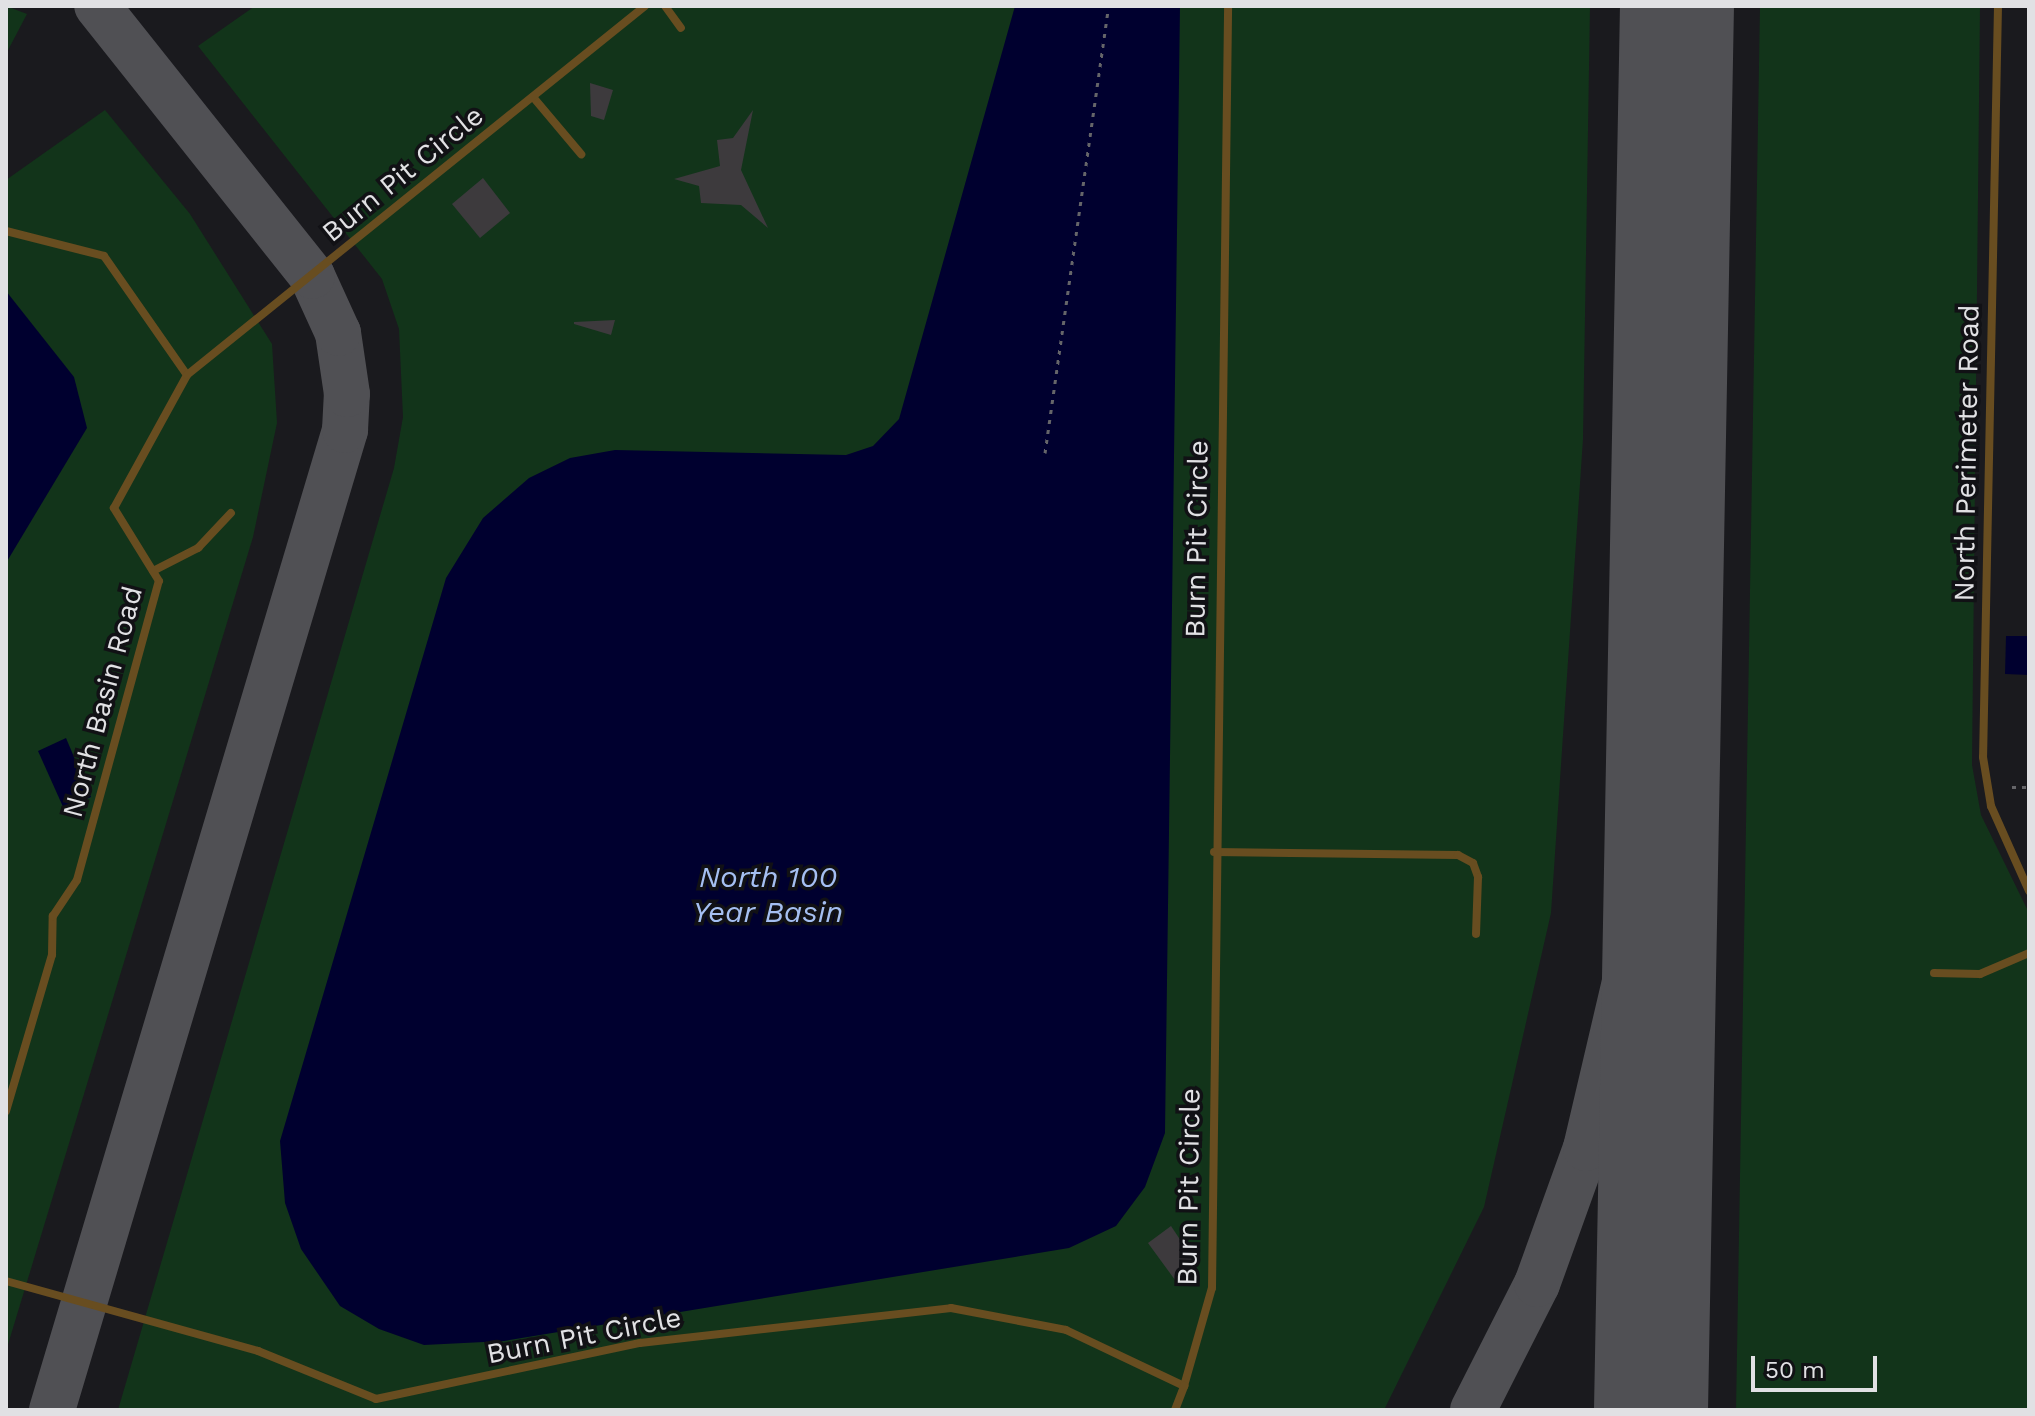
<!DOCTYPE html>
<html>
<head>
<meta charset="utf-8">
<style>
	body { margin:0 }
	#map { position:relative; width:2035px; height:1416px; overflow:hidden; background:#1a1a1e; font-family:"Work Sans",sans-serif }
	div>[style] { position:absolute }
	.green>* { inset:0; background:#12341a }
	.water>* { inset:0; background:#00002f }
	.taxiway>* { height:46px; margin:-23px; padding:0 23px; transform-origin:23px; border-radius:23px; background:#505054 }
	.runway>* { height:114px; margin:-57px; padding:0 57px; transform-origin:57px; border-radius:57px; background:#505054 }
	.building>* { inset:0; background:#3d3a3d }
	.path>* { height:3px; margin-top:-1.5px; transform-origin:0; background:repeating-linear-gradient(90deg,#656569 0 4px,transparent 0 10px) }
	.service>* { height:8px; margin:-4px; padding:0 4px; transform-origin:4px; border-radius:4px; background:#684d20 }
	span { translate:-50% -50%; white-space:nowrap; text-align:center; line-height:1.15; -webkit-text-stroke:7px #111115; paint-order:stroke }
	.street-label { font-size:28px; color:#e1e1e4 }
	.water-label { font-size:30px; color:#a5bff1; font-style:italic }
	.frame { position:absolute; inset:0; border:8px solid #e1e1e4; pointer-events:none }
	.scale { position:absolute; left:1751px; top:1356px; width:126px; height:36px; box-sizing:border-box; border:4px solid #e1e1e4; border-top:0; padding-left:10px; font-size:24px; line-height:28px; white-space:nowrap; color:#e1e1e4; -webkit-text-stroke:6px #111115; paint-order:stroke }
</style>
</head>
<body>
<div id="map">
	<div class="green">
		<div style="clip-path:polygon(6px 6px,27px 14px,6px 54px)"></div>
		<div style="clip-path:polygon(255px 6px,1590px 6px,1583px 439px,1551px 913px,1484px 1207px,1384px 1410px,118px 1410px,394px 468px,403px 417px,399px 329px,382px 279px,198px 46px)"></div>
		<div style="clip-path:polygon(1760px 6px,1980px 6px,1972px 765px,1981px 815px,2029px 913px,2029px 1410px,1736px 1410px)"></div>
		<div style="clip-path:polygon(105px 110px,190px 214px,272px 344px,277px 423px,253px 537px,6px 1351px,6px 180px)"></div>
	</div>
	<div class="water">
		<div style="clip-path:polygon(1015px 6px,1180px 6px,1165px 1133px,1145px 1187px,1116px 1226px,1069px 1248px,504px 1341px,424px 1345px,379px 1329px,340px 1306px,301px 1249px,285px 1203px,280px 1141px,446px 578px,483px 518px,529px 478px,570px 458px,615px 450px,846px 455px,873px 446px,899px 419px)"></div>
		<div style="clip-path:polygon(6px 291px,74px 377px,87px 428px,6px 563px)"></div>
		<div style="clip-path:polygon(2006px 636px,2029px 636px,2029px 675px,2005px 674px)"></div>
		<div style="clip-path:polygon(66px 738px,91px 797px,64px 809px,38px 751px)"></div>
	</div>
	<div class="taxiway">
		<div style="left:52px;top:1410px;width:1023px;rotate:-73.35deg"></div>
		<div style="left:345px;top:430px;width:36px;rotate:-87deg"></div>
		<div style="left:347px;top:394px;width:62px;rotate:-98.4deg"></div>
		<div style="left:338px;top:333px;width:63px;rotate:-114.5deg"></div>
		<div style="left:312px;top:276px;width:345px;rotate:-128.5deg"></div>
		<div style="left:1473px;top:1410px;width:141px;rotate:-63.1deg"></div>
		<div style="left:1537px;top:1284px;width:145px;rotate:-70.2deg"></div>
		<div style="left:1586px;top:1148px;width:184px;rotate:-76.8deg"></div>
		<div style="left:1628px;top:969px;width:248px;rotate:-81.6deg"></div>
	</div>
	<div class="runway">
		<div style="left:1651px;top:1410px;width:1404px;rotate:-88.94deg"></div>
	</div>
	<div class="building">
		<div style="clip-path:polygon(590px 83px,613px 90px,604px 120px,591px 116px)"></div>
		<div style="clip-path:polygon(753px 110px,741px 170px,768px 228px,741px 205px,701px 203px,699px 186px,674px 179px,720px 166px,717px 140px,733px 138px)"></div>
		<div style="clip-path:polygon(483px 178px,510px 213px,480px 238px,452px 204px)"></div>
		<div style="clip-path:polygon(615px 320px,611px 335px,574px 324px,574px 322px)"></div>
		<div style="clip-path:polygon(1171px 1226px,1197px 1265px,1175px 1280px,1148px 1243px)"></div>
	</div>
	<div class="path">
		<div style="left:1045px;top:453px;width:452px;rotate:-81.9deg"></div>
		<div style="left:2012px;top:787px;width:17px"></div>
	</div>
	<div class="service">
		<div style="left:665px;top:6px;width:27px;rotate:54deg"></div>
		<div style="left:1998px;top:6px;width:751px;rotate:91.14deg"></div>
		<div style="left:1983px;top:757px;width:50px;rotate:80.7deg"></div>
		<div style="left:1991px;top:806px;width:93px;rotate:65.9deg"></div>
		<div style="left:533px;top:97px;width:75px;rotate:49.9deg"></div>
		<div style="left:6px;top:231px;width:101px;rotate:14.3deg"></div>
		<div style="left:104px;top:256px;width:145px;rotate:55.1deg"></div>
		<div style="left:153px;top:571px;width:51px;rotate:-27.1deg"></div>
		<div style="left:198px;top:548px;width:48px;rotate:-46.7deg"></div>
		<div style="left:1214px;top:852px;width:244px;rotate:0.7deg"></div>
		<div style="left:1458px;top:855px;width:17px;rotate:28deg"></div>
		<div style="left:1473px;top:863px;width:15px;rotate:70deg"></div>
		<div style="left:1478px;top:877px;width:57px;rotate:92deg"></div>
		<div style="left:1934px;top:973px;width:46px;rotate:1.2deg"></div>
		<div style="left:1980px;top:974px;width:53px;rotate:-23.2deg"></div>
		<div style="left:6px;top:1111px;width:163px;rotate:-73.6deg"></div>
		<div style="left:52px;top:955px;width:39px;rotate:-89deg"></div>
		<div style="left:53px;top:916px;width:43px;rotate:-56.3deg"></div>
		<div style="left:77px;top:880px;width:310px;rotate:-74.7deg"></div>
		<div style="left:159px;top:581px;width:86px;rotate:-121.7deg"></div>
		<div style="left:114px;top:508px;width:152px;rotate:-61.2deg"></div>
		<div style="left:187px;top:375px;width:588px;rotate:-38.86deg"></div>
		<div style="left:6px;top:1281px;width:262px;rotate:15.5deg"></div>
		<div style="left:258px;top:1351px;width:127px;rotate:22.1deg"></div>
		<div style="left:376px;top:1399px;width:270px;rotate:-12deg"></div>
		<div style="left:640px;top:1343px;width:313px;rotate:-6.4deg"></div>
		<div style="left:951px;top:1308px;width:117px;rotate:10.8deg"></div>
		<div style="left:1066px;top:1330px;width:131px;rotate:25.4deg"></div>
		<div style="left:1184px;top:1386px;width:102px;rotate:-74.1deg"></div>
		<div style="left:1212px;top:1288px;width:1282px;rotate:-89.28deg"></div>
		<div style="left:1175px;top:1410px;width:26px;rotate:-69deg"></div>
	</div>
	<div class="street-label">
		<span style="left:403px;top:174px;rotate:-39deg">Burn Pit Circle</span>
		<span style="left:1967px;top:453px;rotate:-89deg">North Perimeter Road</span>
		<span style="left:1197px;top:539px;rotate:-89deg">Burn Pit Circle</span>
		<span style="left:103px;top:702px;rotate:-75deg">North Basin Road</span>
		<span style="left:1189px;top:1187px;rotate:-89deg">Burn Pit Circle</span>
		<span style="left:584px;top:1336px;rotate:-11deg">Burn Pit Circle</span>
	</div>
	<div class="water-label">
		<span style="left:768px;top:894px">North 100<br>Year Basin</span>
	</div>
	<div class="frame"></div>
	<div class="scale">50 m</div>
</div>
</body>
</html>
